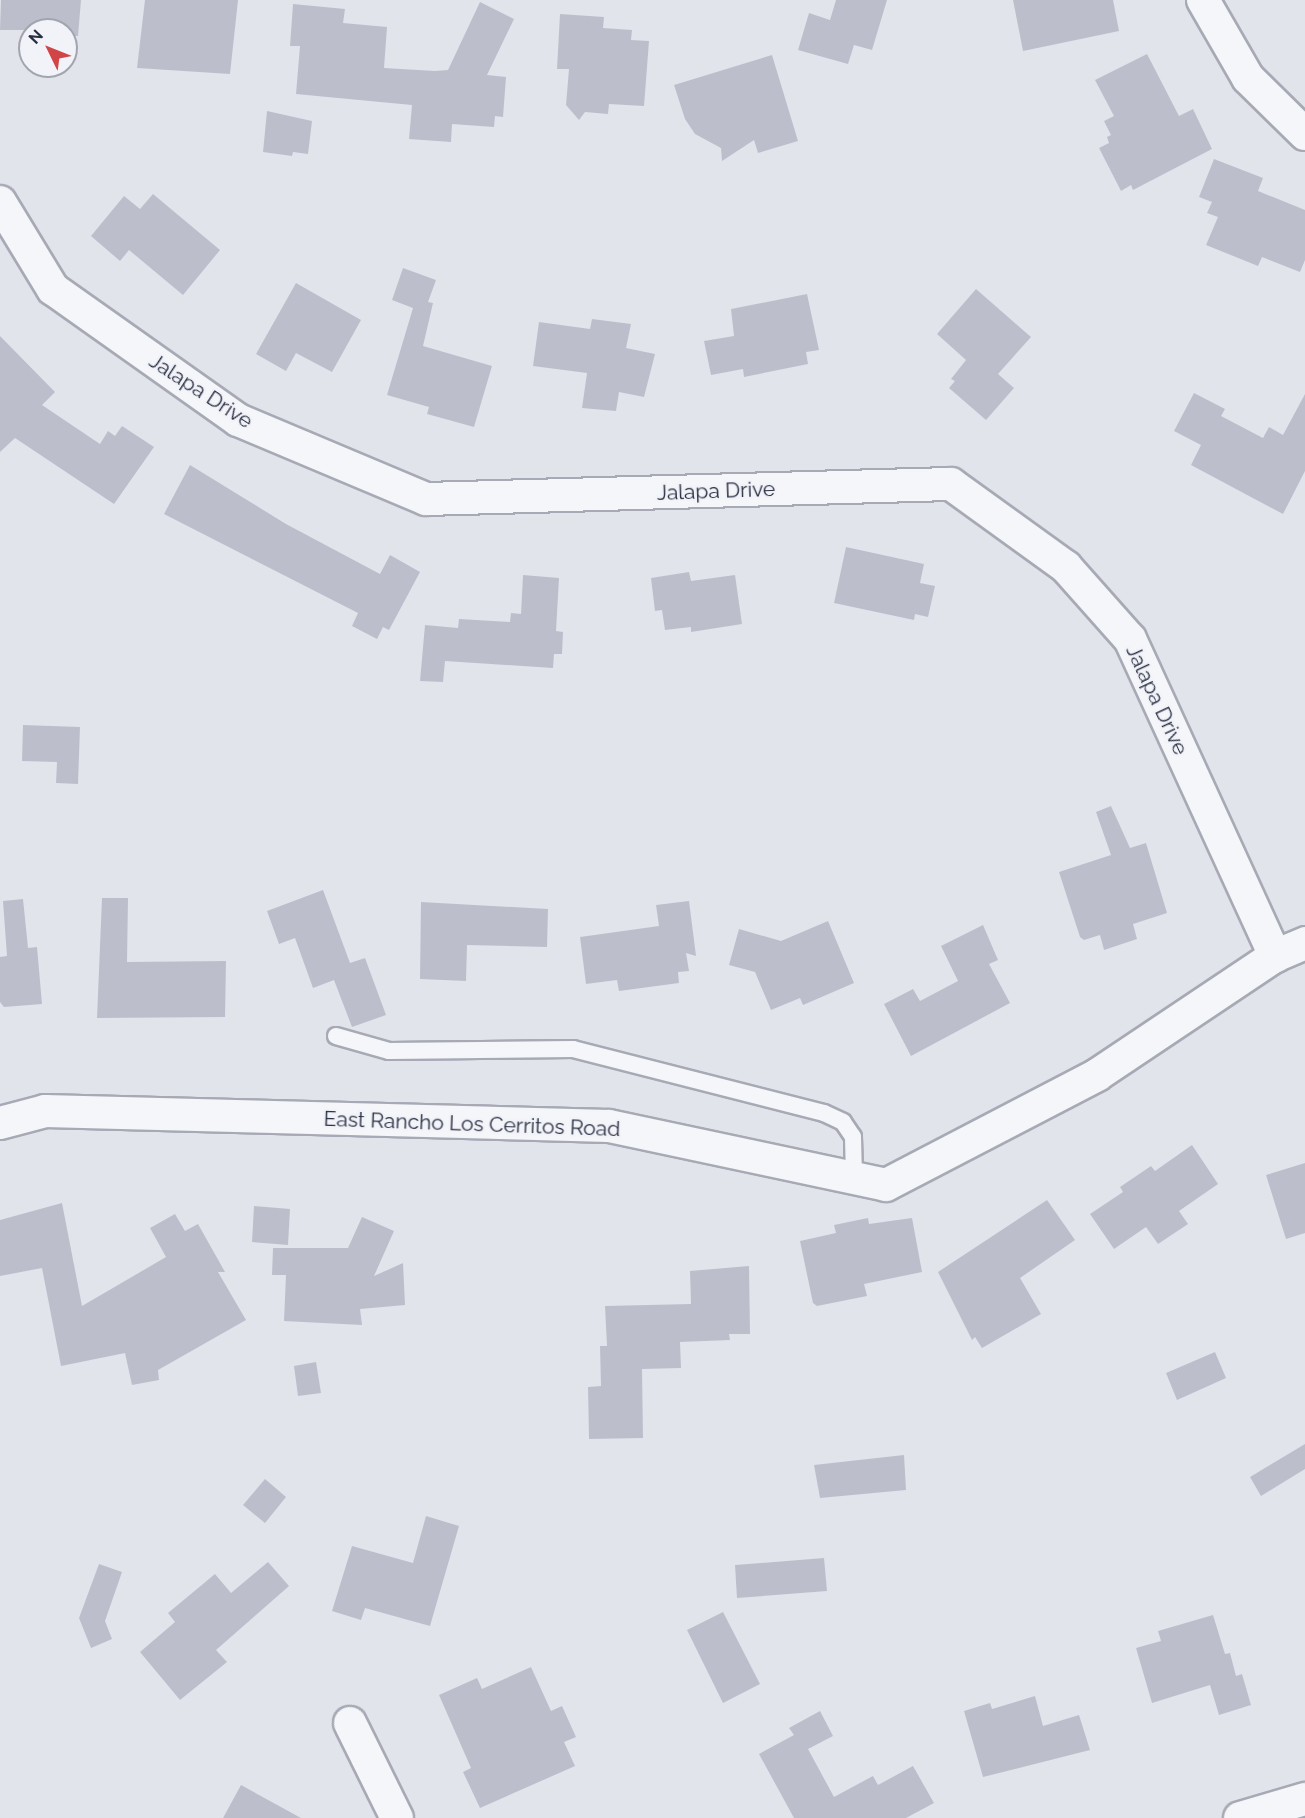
<!DOCTYPE html>
<html>
<head>
<meta charset="utf-8">
<style>
	body { margin:0 }
	#map { position:relative; width:1305px; height:1818px; overflow:hidden; background:#e2e4eb; font-family:Raleway,sans-serif }
	div>[style] { position:absolute }
	.building>* { inset:0; background:#bcbfcb }
	.roads { filter:drop-shadow(2px 0 #a7aab5) drop-shadow(-2px 0 #a7aab5) drop-shadow(0 2px #a7aab5) drop-shadow(0 -2px #a7aab5) }
	.lane>* { height:16px; margin:-8px; padding:0 8px; transform-origin:8px; border-radius:8px; background:#f5f6f9 }
	.street>* { height:32px; margin:-16px; padding:0 16px; transform-origin:16px; border-radius:16px; background:#f5f6f9 }
	span { translate:-50% -50%; white-space:nowrap; text-align:center; line-height:1.15; -webkit-text-stroke:4.5px #f2f3f8; paint-order:stroke }
	.street-label { font-size:21px; color:#292f43 }
	.north { position:absolute; left:18px; top:18px; width:60px; height:60px; box-sizing:border-box; background:#f2f3f8; border:2px solid #a2a5b0; border-radius:50%; rotate:313deg; font-size:16px; font-weight:700; line-height:24px; text-align:center; color:#292f43 }
	.north::after { content:''; display:block; margin:auto; width:21px; height:27px; background:#d14547; clip-path:polygon(50% 0,100% 100%,50% 72%,0 100%) }
</style>
</head>
<body>
<div id="map">
	<div class="building">
		<div style="clip-path:polygon(1px 0,81px 0,78px 36px,66px 36px,66px 30px,0 30px)"></div>
		<div style="clip-path:polygon(145px 0,238px 0,230px 74px,137px 68px)"></div>
		<div style="clip-path:polygon(836px 0,887px 0,872px 50px,854px 45px,848px 64px,798px 50px,809px 13px,830px 20px)"></div>
		<div style="clip-path:polygon(1013px 0,1113px 0,1119px 31px,1023px 51px)"></div>
		<div style="clip-path:polygon(480px 2px,514px 19px,487px 75px,506px 77px,503px 117px,495px 116px,494px 127px,452px 124px,451px 142px,409px 139px,412px 105px,296px 94px,300px 46px,290px 46px,293px 4px,345px 9px,343px 23px,387px 27px,384px 68px,435px 71px,448px 70px)"></div>
		<div style="clip-path:polygon(560px 14px,604px 17px,603px 28px,632px 30px,631px 40px,649px 41px,644px 106px,609px 104px,608px 114px,585px 112px,579px 120px,566px 105px,569px 69px,557px 69px)"></div>
		<div style="clip-path:polygon(1147px 54px,1179px 116px,1193px 109px,1212px 149px,1133px 190px,1131px 185px,1121px 191px,1099px 148px,1109px 143px,1107px 137px,1111px 135px,1104px 121px,1114px 116px,1095px 80px)"></div>
		<div style="clip-path:polygon(772px 55px,798px 141px,758px 153px,754px 140px,722px 161px,721px 148px,695px 134px,685px 119px,674px 85px)"></div>
		<div style="clip-path:polygon(267px 111px,312px 121px,308px 154px,293px 152px,292px 156px,263px 152px)"></div>
		<div style="clip-path:polygon(1214px 159px,1263px 178px,1258px 191px,1305px 210px,1305px 260px,1300px 272px,1262px 257px,1258px 266px,1206px 245px,1218px 217px,1207px 213px,1212px 202px,1199px 197px)"></div>
		<div style="clip-path:polygon(153px 194px,220px 250px,183px 295px,129px 250px,120px 261px,91px 236px,124px 196px,140px 209px)"></div>
		<div style="clip-path:polygon(403px 268px,436px 280px,428px 302px,433px 303px,423px 346px,492px 366px,474px 427px,427px 414px,429px 407px,387px 395px,413px 308px,392px 300px)"></div>
		<div style="clip-path:polygon(296px 283px,361px 320px,332px 372px,296px 353px,286px 371px,256px 354px)"></div>
		<div style="clip-path:polygon(976px 289px,1031px 337px,998px 374px,1014px 388px,986px 420px,949px 388px,955px 381px,951px 379px,966px 360px,937px 334px)"></div>
		<div style="clip-path:polygon(807px 294px,819px 350px,806px 352px,808px 364px,744px 377px,743px 369px,711px 375px,704px 341px,734px 336px,731px 309px)"></div>
		<div style="clip-path:polygon(592px 319px,631px 324px,626px 348px,655px 354px,644px 397px,619px 392px,616px 411px,582px 408px,587px 373px,533px 366px,539px 322px,590px 329px)"></div>
		<div style="clip-path:polygon(0 336px,55px 392px,42px 405px,100px 444px,108px 431px,115px 436px,122px 426px,154px 447px,114px 504px,15px 438px,0 452px)"></div>
		<div style="clip-path:polygon(1194px 393px,1225px 409px,1221px 416px,1263px 438px,1269px 427px,1283px 435px,1305px 394px,1305px 471px,1283px 514px,1191px 465px,1201px 445px,1174px 431px)"></div>
		<div style="clip-path:polygon(190px 465px,286px 524px,380px 574px,390px 555px,420px 572px,389px 630px,383px 627px,377px 639px,352px 626px,358px 613px,164px 514px)"></div>
		<div style="clip-path:polygon(846px 547px,924px 564px,920px 583px,935px 586px,928px 617px,915px 614px,914px 620px,834px 603px)"></div>
		<div style="clip-path:polygon(689px 572px,691px 581px,735px 575px,742px 624px,691px 632px,691px 627px,665px 630px,662px 610px,655px 611px,651px 578px)"></div>
		<div style="clip-path:polygon(523px 575px,559px 578px,556px 631px,563px 632px,562px 654px,554px 654px,553px 668px,445px 661px,443px 682px,420px 681px,425px 625px,458px 628px,459px 619px,510px 622px,511px 613px,521px 614px)"></div>
		<div style="clip-path:polygon(23px 725px,80px 727px,78px 784px,56px 783px,57px 762px,22px 761px)"></div>
		<div style="clip-path:polygon(1111px 806px,1130px 848px,1146px 843px,1167px 913px,1133px 924px,1137px 939px,1104px 950px,1100px 935px,1084px 940px,1080px 937px,1059px 872px,1111px 855px,1096px 812px)"></div>
		<div style="clip-path:polygon(323px 890px,350px 963px,365px 958px,386px 1015px,352px 1027px,334px 980px,313px 988px,295px 938px,279px 944px,267px 911px)"></div>
		<div style="clip-path:polygon(102px 898px,128px 898px,127px 962px,226px 961px,225px 1017px,97px 1018px)"></div>
		<div style="clip-path:polygon(23px 899px,28px 948px,37px 947px,42px 1004px,4px 1007px,0 1002px,0 957px,7px 956px,3px 901px)"></div>
		<div style="clip-path:polygon(689px 901px,696px 956px,686px 953px,689px 971px,678px 972px,679px 983px,619px 991px,617px 980px,586px 984px,580px 937px,659px 926px,656px 905px)"></div>
		<div style="clip-path:polygon(421px 902px,548px 909px,547px 947px,467px 945px,466px 981px,420px 979px)"></div>
		<div style="clip-path:polygon(828px 921px,854px 983px,803px 1005px,800px 998px,771px 1010px,755px 972px,729px 965px,739px 929px,781px 941px)"></div>
		<div style="clip-path:polygon(983px 925px,998px 960px,989px 964px,1010px 1003px,911px 1056px,884px 1004px,913px 989px,920px 1001px,958px 981px,941px 946px)"></div>
		<div style="clip-path:polygon(1192px 1145px,1218px 1184px,1179px 1211px,1188px 1224px,1158px 1244px,1146px 1227px,1114px 1249px,1090px 1214px,1123px 1192px,1120px 1187px,1151px 1166px,1155px 1171px)"></div>
		<div style="clip-path:polygon(1305px 1163px,1305px 1233px,1286px 1239px,1266px 1175px)"></div>
		<div style="clip-path:polygon(1047px 1200px,1075px 1240px,1020px 1278px,1041px 1314px,982px 1348px,975px 1337px,972px 1340px,938px 1272px)"></div>
		<div style="clip-path:polygon(62px 1203px,82px 1306px,166px 1257px,150px 1228px,175px 1214px,185px 1231px,198px 1224px,225px 1272px,218px 1272px,246px 1320px,158px 1370px,159px 1380px,132px 1385px,125px 1353px,61px 1366px,42px 1268px,0 1276px,0 1220px)"></div>
		<div style="clip-path:polygon(254px 1206px,290px 1209px,288px 1245px,252px 1242px)"></div>
		<div style="clip-path:polygon(362px 1217px,394px 1231px,374px 1276px,403px 1263px,405px 1305px,360px 1309px,362px 1325px,284px 1321px,286px 1275px,272px 1275px,273px 1248px,348px 1248px)"></div>
		<div style="clip-path:polygon(868px 1218px,869px 1224px,912px 1218px,922px 1272px,864px 1284px,867px 1296px,817px 1306px,813px 1303px,800px 1241px,836px 1233px,834px 1225px)"></div>
		<div style="clip-path:polygon(749px 1266px,750px 1334px,729px 1334px,730px 1340px,680px 1342px,681px 1368px,642px 1369px,643px 1438px,589px 1439px,588px 1387px,601px 1386px,600px 1346px,607px 1346px,605px 1306px,691px 1304px,690px 1271px)"></div>
		<div style="clip-path:polygon(1215px 1352px,1226px 1378px,1177px 1400px,1166px 1373px)"></div>
		<div style="clip-path:polygon(316px 1362px,321px 1393px,298px 1396px,294px 1366px)"></div>
		<div style="clip-path:polygon(1305px 1444px,1305px 1469px,1261px 1496px,1250px 1477px)"></div>
		<div style="clip-path:polygon(904px 1455px,906px 1490px,820px 1498px,814px 1465px)"></div>
		<div style="clip-path:polygon(265px 1479px,286px 1497px,265px 1523px,243px 1505px)"></div>
		<div style="clip-path:polygon(426px 1516px,459px 1526px,430px 1626px,365px 1608px,361px 1620px,332px 1611px,352px 1546px,413px 1563px)"></div>
		<div style="clip-path:polygon(824px 1558px,827px 1591px,737px 1598px,735px 1565px)"></div>
		<div style="clip-path:polygon(268px 1562px,289px 1586px,216px 1650px,227px 1662px,180px 1700px,140px 1652px,175px 1622px,168px 1613px,215px 1574px,231px 1593px)"></div>
		<div style="clip-path:polygon(99px 1564px,122px 1572px,105px 1621px,112px 1639px,91px 1648px,79px 1618px)"></div>
		<div style="clip-path:polygon(723px 1612px,760px 1684px,723px 1703px,687px 1630px)"></div>
		<div style="clip-path:polygon(1213px 1615px,1225px 1654px,1230px 1653px,1236px 1676px,1242px 1674px,1251px 1705px,1219px 1715px,1210px 1685px,1152px 1703px,1136px 1648px,1161px 1641px,1158px 1631px)"></div>
		<div style="clip-path:polygon(531px 1667px,551px 1711px,562px 1706px,576px 1737px,564px 1742px,575px 1766px,480px 1808px,463px 1772px,471px 1768px,439px 1695px,477px 1678px,482px 1689px)"></div>
		<div style="clip-path:polygon(1035px 1696px,1043px 1726px,1079px 1715px,1090px 1750px,983px 1777px,964px 1711px,990px 1703px,992px 1709px)"></div>
		<div style="clip-path:polygon(820px 1711px,833px 1736px,808px 1749px,834px 1797px,873px 1776px,878px 1785px,913px 1766px,934px 1803px,906px 1818px,794px 1818px,759px 1754px,794px 1735px,789px 1728px)"></div>
		<div style="clip-path:polygon(241px 1785px,301px 1818px,223px 1818px)"></div>
	</div>
	<div class="roads">
		<div class="lane">
			<div style="left:336px;top:1036px;width:55px;rotate:15.8deg"></div>
			<div style="left:389px;top:1051px;width:184px;rotate:-0.6deg"></div>
			<div style="left:573px;top:1049px;width:259px;rotate:14.3deg"></div>
			<div style="left:824px;top:1113px;width:21px;rotate:25deg"></div>
			<div style="left:843px;top:1122px;width:18px;rotate:56deg"></div>
			<div style="left:853px;top:1137px;width:42px;rotate:88.6deg"></div>
		</div>
		<div class="street">
			<div style="left:1203px;top:0;width:90px;rotate:60deg"></div>
			<div style="left:1248px;top:78px;width:80px;rotate:44.5deg"></div>
			<div style="left:0;top:202px;width:102px;rotate:58.7deg"></div>
			<div style="left:53px;top:289px;width:227px;rotate:35.3deg"></div>
			<div style="left:238px;top:420px;width:204px;rotate:22.8deg"></div>
			<div style="left:426px;top:499px;width:525px;rotate:-1.64deg"></div>
			<div style="left:951px;top:484px;width:142px;rotate:35.8deg"></div>
			<div style="left:1066px;top:567px;width:96px;rotate:48.4deg"></div>
			<div style="left:1130px;top:639px;width:349px;rotate:65.4deg"></div>
			<div style="left:0;top:1123px;width:47px;rotate:-14.9deg"></div>
			<div style="left:45px;top:1111px;width:564px;rotate:1.52deg"></div>
			<div style="left:609px;top:1126px;width:283px;rotate:12deg"></div>
			<div style="left:886px;top:1185px;width:238px;rotate:-27.5deg"></div>
			<div style="left:1097px;top:1075px;width:214px;rotate:-33.8deg"></div>
			<div style="left:1275px;top:956px;width:33px;rotate:-23deg"></div>
			<div style="left:350px;top:1723px;width:106px;rotate:63.7deg"></div>
			<div style="left:1240px;top:1818px;width:68px;rotate:-16.3deg"></div>
		</div>
	</div>
	<div class="street-label">
		<span style="left:201px;top:391px;rotate:33deg">Jalapa Drive</span>
		<span style="left:716px;top:491px;rotate:-2deg">Jalapa Drive</span>
		<span style="left:1157px;top:700px;rotate:65deg">Jalapa Drive</span>
		<span style="left:472px;top:1124px;rotate:2deg">East Rancho Los Cerritos Road</span>
	</div>
	<div class="north">N</div>
</div>
</body>
</html>
